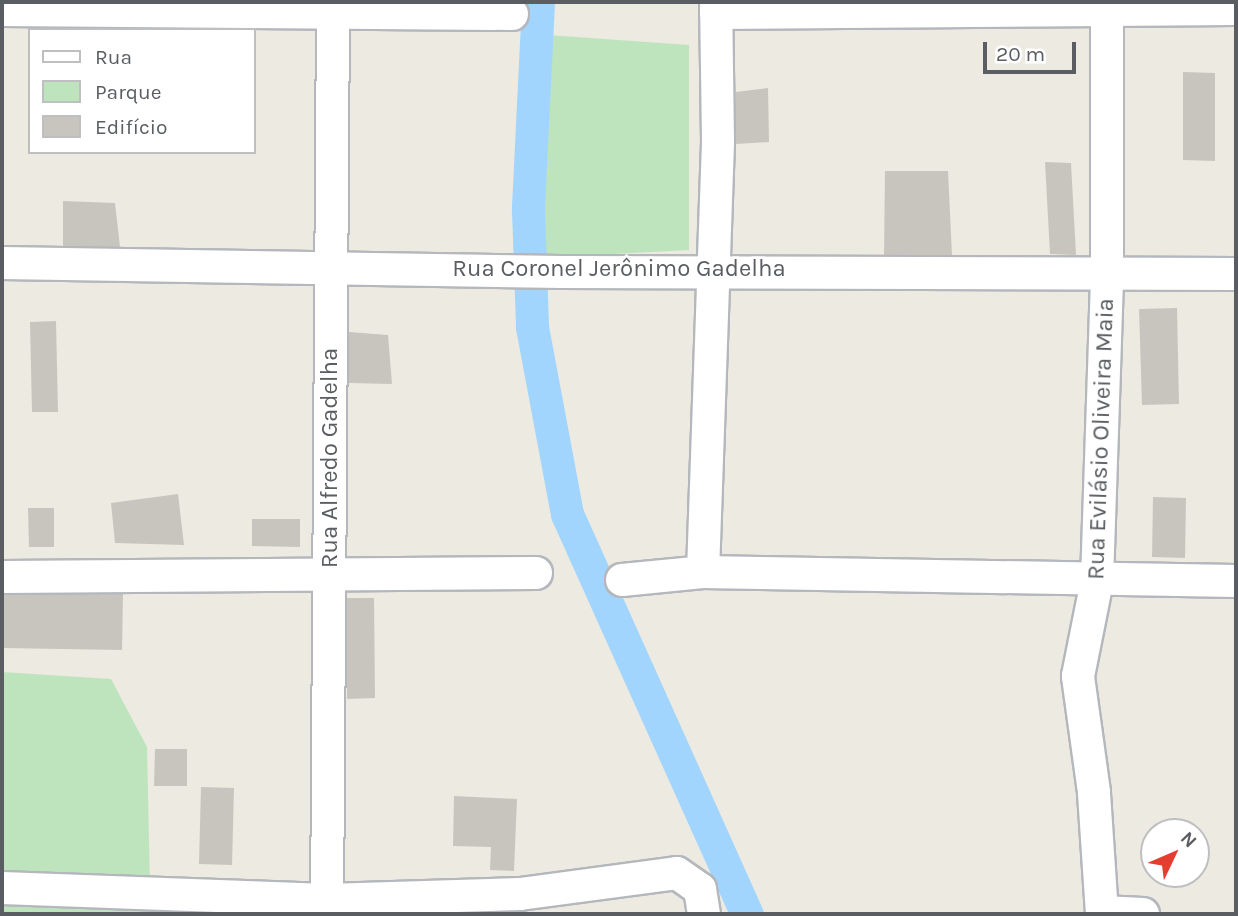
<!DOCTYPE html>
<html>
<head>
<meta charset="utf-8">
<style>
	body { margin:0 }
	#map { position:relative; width:1238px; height:916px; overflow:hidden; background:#edeae1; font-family:Karla,sans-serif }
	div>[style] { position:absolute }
	.green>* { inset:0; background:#bee4be }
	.canal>* { height:33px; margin:-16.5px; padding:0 16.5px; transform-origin:16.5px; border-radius:16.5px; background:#a1d5fd }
	.building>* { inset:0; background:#c8c5bf }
	.roads { filter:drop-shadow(2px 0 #b4b7bc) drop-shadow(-2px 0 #b4b7bc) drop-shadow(0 2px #b4b7bc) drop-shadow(0 -2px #b4b7bc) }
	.minor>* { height:32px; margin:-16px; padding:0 16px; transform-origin:16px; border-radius:16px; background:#fff }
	span { translate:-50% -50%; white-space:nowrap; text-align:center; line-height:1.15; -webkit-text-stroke:5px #fff; paint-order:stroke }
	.street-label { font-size:24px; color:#5a5e62 }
	.frame { position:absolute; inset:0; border:4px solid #5a5e62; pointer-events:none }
	.legend { position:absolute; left:28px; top:28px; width:228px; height:126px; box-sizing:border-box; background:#fff; border:2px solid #bdbfc0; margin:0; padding:9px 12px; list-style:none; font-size:21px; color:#5a5e62 }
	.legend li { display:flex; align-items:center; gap:14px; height:35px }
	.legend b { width:35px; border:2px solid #bdbfc0 }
	.north { position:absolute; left:1140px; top:818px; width:70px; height:70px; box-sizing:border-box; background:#fff; border:2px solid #bdbfc0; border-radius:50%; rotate:46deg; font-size:19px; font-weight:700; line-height:28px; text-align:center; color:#5a5e62 }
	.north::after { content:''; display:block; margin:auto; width:24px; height:32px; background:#e43e30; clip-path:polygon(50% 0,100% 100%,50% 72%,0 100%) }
	.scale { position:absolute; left:983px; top:42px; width:93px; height:32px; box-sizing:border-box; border:4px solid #5a5e62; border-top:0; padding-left:9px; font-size:21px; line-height:24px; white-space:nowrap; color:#5a5e62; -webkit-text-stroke:5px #fff; paint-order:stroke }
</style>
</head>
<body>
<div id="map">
	<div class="green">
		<div style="clip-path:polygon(548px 35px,689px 45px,689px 250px,538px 258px)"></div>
		<div style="clip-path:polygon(2px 672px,111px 679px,147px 747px,150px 886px,305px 914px,2px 914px)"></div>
	</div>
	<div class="canal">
		<div style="left:538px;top:2px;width:208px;rotate:92.8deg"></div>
		<div style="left:528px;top:210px;width:117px;rotate:88deg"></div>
		<div style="left:532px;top:327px;width:190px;rotate:79.4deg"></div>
		<div style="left:567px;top:514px;width:439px;rotate:65.8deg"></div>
	</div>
	<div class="building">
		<div style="clip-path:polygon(1183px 72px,1215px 73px,1215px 161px,1183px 160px)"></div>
		<div style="clip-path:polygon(768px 88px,769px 142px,736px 144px,736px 92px)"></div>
		<div style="clip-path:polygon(1045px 162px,1071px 163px,1076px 255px,1050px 254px)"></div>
		<div style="clip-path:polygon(885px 171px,948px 171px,952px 255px,884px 255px)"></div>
		<div style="clip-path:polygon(63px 201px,115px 203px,120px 247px,63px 246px)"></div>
		<div style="clip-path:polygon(1177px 308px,1179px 404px,1142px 405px,1139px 309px)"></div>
		<div style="clip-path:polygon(56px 321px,58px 412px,32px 412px,30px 322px)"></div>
		<div style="clip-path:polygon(349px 332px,388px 335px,392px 384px,349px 383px)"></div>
		<div style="clip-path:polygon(178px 494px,184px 545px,115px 543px,111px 503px)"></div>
		<div style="clip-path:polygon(1153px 497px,1186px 498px,1185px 558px,1152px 557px)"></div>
		<div style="clip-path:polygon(28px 508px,54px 508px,54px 547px,29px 547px)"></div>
		<div style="clip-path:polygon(252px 519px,300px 519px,300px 547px,252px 546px)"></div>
		<div style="clip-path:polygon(123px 594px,122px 650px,2px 648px,2px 595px)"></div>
		<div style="clip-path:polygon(347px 598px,374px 598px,375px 698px,347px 699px)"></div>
		<div style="clip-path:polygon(155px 749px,187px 749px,187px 786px,154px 786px)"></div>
		<div style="clip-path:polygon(201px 787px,234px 788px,232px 865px,199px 864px)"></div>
		<div style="clip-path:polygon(454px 796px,517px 799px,514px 871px,490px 870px,491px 847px,453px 846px)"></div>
	</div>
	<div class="roads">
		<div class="minor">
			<div style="left:2px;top:10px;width:510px;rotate:0.45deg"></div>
			<div style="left:716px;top:13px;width:520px;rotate:-0.44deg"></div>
			<div style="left:2px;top:263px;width:561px;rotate:0.92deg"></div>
			<div style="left:563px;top:272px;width:673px;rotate:0.17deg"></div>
			<div style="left:703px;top:572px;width:431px;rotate:-88deg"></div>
			<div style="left:718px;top:141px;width:139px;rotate:-90.8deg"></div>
			<div style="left:2px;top:577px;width:534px;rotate:-0.43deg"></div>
			<div style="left:622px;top:580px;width:81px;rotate:-5.6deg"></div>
			<div style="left:703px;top:572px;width:533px;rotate:0.97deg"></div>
			<div style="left:2px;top:888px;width:325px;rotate:2.1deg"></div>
			<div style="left:327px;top:900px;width:193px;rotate:-1.8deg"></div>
			<div style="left:520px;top:894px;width:158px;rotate:-7.6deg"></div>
			<div style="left:677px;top:873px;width:28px;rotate:35deg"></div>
			<div style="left:700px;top:889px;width:25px;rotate:81deg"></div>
			<div style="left:1102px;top:912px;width:41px;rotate:2.8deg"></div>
			<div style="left:327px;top:914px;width:912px;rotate:-89.62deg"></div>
			<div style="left:1102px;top:914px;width:122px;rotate:-93.8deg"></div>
			<div style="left:1094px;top:792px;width:117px;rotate:-97.9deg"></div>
			<div style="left:1078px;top:676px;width:97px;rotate:-78.7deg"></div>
			<div style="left:1097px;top:581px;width:309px;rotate:-88.1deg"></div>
			<div style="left:1107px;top:272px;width:270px;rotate:-90deg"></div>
		</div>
	</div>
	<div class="street-label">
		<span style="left:619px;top:269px">Rua Coronel Jerônimo Gadelha</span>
		<span style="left:1101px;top:439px;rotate:-88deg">Rua Evilásio Oliveira Maia</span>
		<span style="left:330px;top:458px;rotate:-90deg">Rua Alfredo Gadelha</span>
	</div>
	<div class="frame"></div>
	<ul class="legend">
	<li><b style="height:9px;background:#fff"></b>Rua</li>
	<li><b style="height:19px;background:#bee4be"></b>Parque</li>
	<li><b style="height:19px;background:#c8c5bf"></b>Edifício</li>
	</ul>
	<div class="north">N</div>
	<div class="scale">20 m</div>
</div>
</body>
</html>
